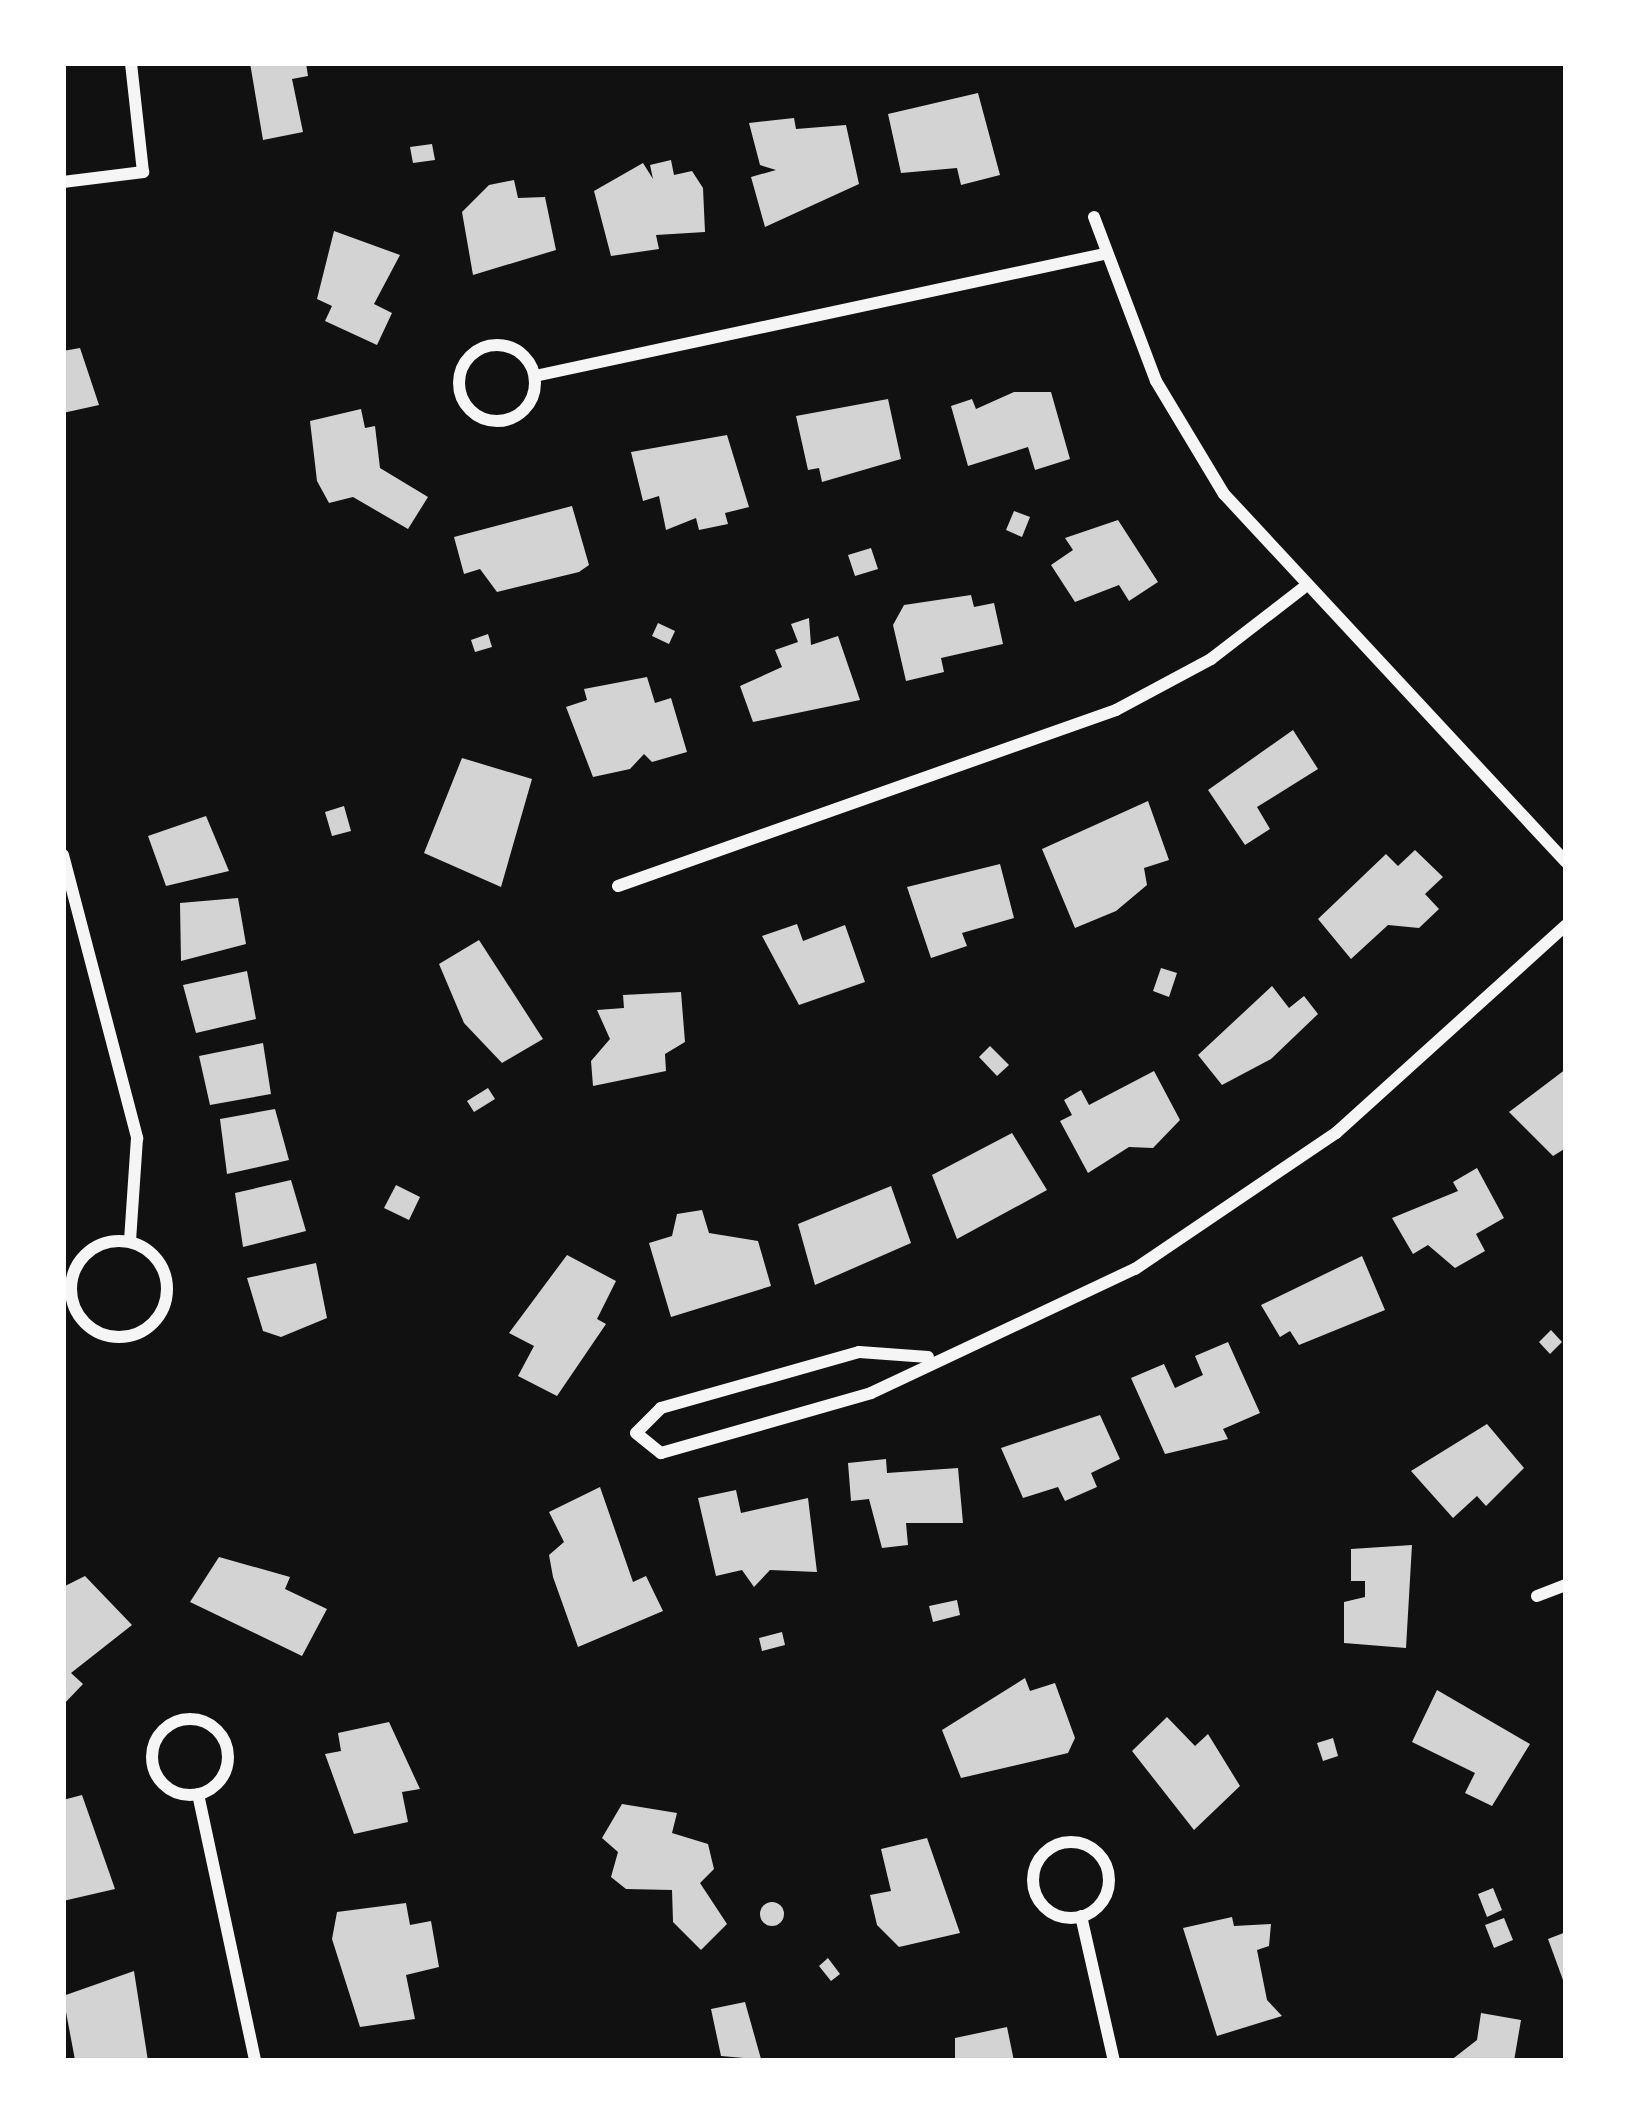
<!DOCTYPE html>
<html>
<head>
<meta charset="utf-8">
<style>
	body { margin:0 }
	#map { position:relative; width:1629px; height:2124px; overflow:hidden; background:#111; font-family:Signika,sans-serif }
	div>[style] { position:absolute }
	.building>* { inset:0; background:#d3d3d3 }
	.round { border-radius:50% }
	.minor>* { height:12px; margin:-6px; padding:0 6px; transform-origin:6px; border-radius:6px; background:#f5f5f5 }
	.minor>.ring { margin:-6px; padding:0; box-sizing:content-box; background:none; border:12px solid #f5f5f5; border-radius:50% }
	span { translate:-50% -50%; white-space:nowrap; text-align:center; line-height:1.15; -webkit-text-stroke:10px #fff; paint-order:stroke }
	.frame { position:absolute; inset:0; border:66px solid #fff; pointer-events:none }
</style>
</head>
<body>
<div id="map">
	<div class="building">
		<div style="clip-path:polygon(250px 63px,306px 63px,308px 76px,292px 79px,303px 132px,263px 140px)"></div>
		<div style="clip-path:polygon(978px 93px,1000px 175px,961px 185px,957px 168px,901px 173px,888px 114px)"></div>
		<div style="clip-path:polygon(794px 118px,796px 129px,846px 125px,859px 184px,765px 227px,751px 177px,776px 170px,760px 165px,749px 123px)"></div>
		<div style="clip-path:polygon(432px 144px,435px 160px,413px 163px,410px 147px)"></div>
		<div style="clip-path:polygon(671px 160px,674px 175px,692px 171px,703px 188px,705px 232px,656px 235px,659px 249px,611px 256px,594px 191px,643px 163px,653px 179px,650px 165px)"></div>
		<div style="clip-path:polygon(514px 180px,518px 198px,545px 197px,556px 250px,473px 275px,462px 212px,489px 185px)"></div>
		<div style="clip-path:polygon(334px 231px,400px 255px,374px 304px,392px 313px,377px 345px,325px 321px,332px 306px,317px 299px)"></div>
		<div style="clip-path:polygon(80px 348px,99px 405px,63px 413px,63px 351px)"></div>
		<div style="clip-path:polygon(1014px 392px,1051px 392px,1070px 459px,1035px 470px,1028px 447px,968px 466px,951px 406px,972px 399px,976px 409px)"></div>
		<div style="clip-path:polygon(888px 399px,901px 459px,822px 482px,819px 468px,808px 470px,796px 416px)"></div>
		<div style="clip-path:polygon(361px 409px,365px 428px,375px 426px,380px 468px,428px 497px,408px 529px,353px 497px,329px 503px,317px 481px,310px 421px)"></div>
		<div style="clip-path:polygon(727px 435px,749px 507px,725px 513px,728px 524px,699px 530px,696px 518px,666px 530px,659px 496px,643px 501px,631px 452px)"></div>
		<div style="clip-path:polygon(572px 506px,589px 565px,579px 572px,497px 592px,480px 569px,464px 574px,454px 537px)"></div>
		<div style="clip-path:polygon(1014px 511px,1030px 517px,1022px 537px,1006px 530px)"></div>
		<div style="clip-path:polygon(1118px 520px,1158px 582px,1129px 601px,1119px 585px,1075px 602px,1051px 565px,1073px 550px,1065px 538px)"></div>
		<div style="clip-path:polygon(871px 548px,878px 569px,855px 576px,848px 555px)"></div>
		<div style="clip-path:polygon(971px 595px,974px 607px,994px 603px,1003px 644px,941px 658px,944px 672px,906px 681px,893px 625px,904px 605px)"></div>
		<div style="clip-path:polygon(809px 618px,811px 645px,838px 636px,860px 700px,753px 722px,740px 686px,782px 667px,775px 650px,798px 642px,791px 624px)"></div>
		<div style="clip-path:polygon(658px 623px,675px 631px,669px 644px,652px 636px)"></div>
		<div style="clip-path:polygon(488px 634px,492px 647px,475px 652px,471px 640px)"></div>
		<div style="clip-path:polygon(647px 677px,655px 703px,671px 698px,687px 752px,652px 762px,644px 754px,630px 769px,593px 777px,566px 707px,587px 700px,584px 689px)"></div>
		<div style="clip-path:polygon(1293px 730px,1318px 769px,1257px 807px,1270px 829px,1245px 845px,1208px 790px)"></div>
		<div style="clip-path:polygon(462px 758px,532px 779px,501px 887px,424px 853px)"></div>
		<div style="clip-path:polygon(1148px 801px,1169px 860px,1144px 868px,1147px 885px,1116px 911px,1075px 928px,1042px 849px)"></div>
		<div style="clip-path:polygon(344px 806px,351px 831px,332px 836px,325px 812px)"></div>
		<div style="clip-path:polygon(206px 816px,229px 871px,166px 886px,148px 836px)"></div>
		<div style="clip-path:polygon(1415px 850px,1443px 877px,1425px 894px,1439px 909px,1419px 928px,1388px 925px,1351px 959px,1318px 919px,1386px 854px,1398px 866px)"></div>
		<div style="clip-path:polygon(1000px 864px,1014px 918px,962px 933px,967px 946px,931px 958px,907px 887px)"></div>
		<div style="clip-path:polygon(238px 898px,246px 944px,181px 961px,180px 903px)"></div>
		<div style="clip-path:polygon(797px 924px,803px 941px,845px 925px,865px 982px,799px 1005px,762px 936px)"></div>
		<div style="clip-path:polygon(479px 940px,543px 1039px,502px 1063px,464px 1023px,439px 964px)"></div>
		<div style="clip-path:polygon(1161px 968px,1177px 973px,1169px 997px,1153px 991px)"></div>
		<div style="clip-path:polygon(247px 971px,256px 1019px,196px 1033px,183px 985px)"></div>
		<div style="clip-path:polygon(1272px 986px,1289px 1008px,1304px 996px,1318px 1014px,1271px 1059px,1222px 1085px,1198px 1055px)"></div>
		<div style="clip-path:polygon(681px 992px,685px 1042px,665px 1054px,666px 1071px,593px 1086px,591px 1061px,610px 1039px,597px 1010px,624px 1008px,623px 995px)"></div>
		<div style="clip-path:polygon(263px 1043px,271px 1094px,210px 1105px,199px 1056px)"></div>
		<div style="clip-path:polygon(990px 1046px,1009px 1065px,997px 1076px,979px 1057px)"></div>
		<div style="clip-path:polygon(1566px 1069px,1566px 1148px,1553px 1156px,1509px 1112px)"></div>
		<div style="clip-path:polygon(1154px 1071px,1180px 1120px,1153px 1148px,1129px 1147px,1088px 1173px,1060px 1121px,1072px 1115px,1064px 1100px,1081px 1090px,1089px 1105px)"></div>
		<div style="clip-path:polygon(488px 1088px,495px 1099px,474px 1112px,467px 1101px)"></div>
		<div style="clip-path:polygon(275px 1109px,289px 1160px,227px 1174px,220px 1119px)"></div>
		<div style="clip-path:polygon(1012px 1133px,1047px 1190px,957px 1239px,932px 1175px)"></div>
		<div style="clip-path:polygon(1477px 1168px,1504px 1218px,1476px 1234px,1485px 1251px,1455px 1268px,1428px 1245px,1413px 1254px,1392px 1218px,1458px 1191px,1453px 1182px)"></div>
		<div style="clip-path:polygon(291px 1180px,306px 1231px,243px 1247px,235px 1193px)"></div>
		<div style="clip-path:polygon(396px 1185px,420px 1197px,409px 1220px,384px 1208px)"></div>
		<div style="clip-path:polygon(891px 1186px,911px 1243px,815px 1285px,798px 1224px)"></div>
		<div style="clip-path:polygon(702px 1210px,709px 1233px,758px 1241px,771px 1286px,671px 1317px,649px 1243px,672px 1236px,677px 1214px)"></div>
		<div style="clip-path:polygon(567px 1255px,616px 1281px,597px 1319px,606px 1324px,557px 1396px,518px 1376px,534px 1346px,509px 1333px)"></div>
		<div style="clip-path:polygon(1362px 1256px,1385px 1310px,1299px 1345px,1290px 1331px,1280px 1337px,1261px 1305px)"></div>
		<div style="clip-path:polygon(316px 1263px,327px 1318px,281px 1337px,263px 1331px,247px 1278px)"></div>
		<div style="clip-path:polygon(1551px 1330px,1562px 1342px,1550px 1354px,1539px 1342px)"></div>
		<div style="clip-path:polygon(1228px 1342px,1260px 1413px,1223px 1429px,1228px 1439px,1165px 1454px,1131px 1378px,1164px 1364px,1175px 1388px,1203px 1375px,1195px 1356px)"></div>
		<div style="clip-path:polygon(1100px 1415px,1120px 1459px,1091px 1473px,1097px 1487px,1065px 1501px,1058px 1487px,1023px 1498px,1001px 1448px)"></div>
		<div style="clip-path:polygon(1487px 1424px,1524px 1468px,1486px 1506px,1477px 1496px,1453px 1518px,1411px 1471px)"></div>
		<div style="clip-path:polygon(886px 1459px,887px 1473px,958px 1468px,963px 1523px,906px 1523px,908px 1545px,882px 1548px,869px 1499px,851px 1501px,848px 1463px)"></div>
		<div style="clip-path:polygon(600px 1487px,633px 1582px,646px 1576px,663px 1611px,578px 1647px,553px 1577px,549px 1555px,564px 1542px,549px 1512px)"></div>
		<div style="clip-path:polygon(736px 1490px,741px 1513px,808px 1498px,817px 1572px,770px 1570px,754px 1587px,742px 1570px,716px 1576px,698px 1498px)"></div>
		<div style="clip-path:polygon(1412px 1545px,1406px 1648px,1344px 1643px,1344px 1602px,1365px 1597px,1365px 1581px,1351px 1581px,1351px 1549px)"></div>
		<div style="clip-path:polygon(219px 1557px,290px 1577px,285px 1589px,327px 1609px,302px 1656px,190px 1602px)"></div>
		<div style="clip-path:polygon(85px 1576px,132px 1625px,71px 1673px,83px 1684px,63px 1705px,63px 1587px)"></div>
		<div style="clip-path:polygon(957px 1600px,960px 1615px,933px 1622px,929px 1606px)"></div>
		<div style="clip-path:polygon(782px 1632px,785px 1645px,762px 1651px,759px 1638px)"></div>
		<div style="clip-path:polygon(1025px 1678px,1030px 1691px,1055px 1683px,1075px 1738px,1068px 1753px,961px 1778px,942px 1730px)"></div>
		<div style="clip-path:polygon(1437px 1690px,1530px 1744px,1492px 1806px,1465px 1793px,1475px 1773px,1412px 1742px)"></div>
		<div style="clip-path:polygon(1167px 1717px,1195px 1746px,1208px 1734px,1240px 1786px,1194px 1830px,1132px 1751px)"></div>
		<div style="clip-path:polygon(389px 1722px,420px 1789px,402px 1792px,408px 1822px,354px 1834px,325px 1754px,341px 1751px,338px 1733px)"></div>
		<div style="clip-path:polygon(1333px 1738px,1338px 1756px,1323px 1761px,1317px 1743px)"></div>
		<div style="clip-path:polygon(82px 1795px,115px 1889px,63px 1901px,63px 1800px)"></div>
		<div style="clip-path:polygon(622px 1804px,677px 1813px,672px 1833px,708px 1844px,714px 1869px,700px 1883px,727px 1924px,701px 1950px,673px 1922px,672px 1890px,626px 1889px,611px 1877px,618px 1852px,602px 1838px)"></div>
		<div style="clip-path:polygon(927px 1838px,960px 1933px,899px 1947px,877px 1925px,870px 1895px,891px 1891px,881px 1849px)"></div>
		<div style="clip-path:polygon(1493px 1888px,1502px 1910px,1487px 1917px,1478px 1894px)"></div>
		<div class="round" style="left:760px;top:1902px;width:24px;height:24px"></div>
		<div style="clip-path:polygon(406px 1903px,410px 1925px,431px 1921px,439px 1967px,406px 1975px,415px 2019px,360px 2027px,332px 1939px,337px 1912px)"></div>
		<div style="clip-path:polygon(1232px 1917px,1234px 1926px,1271px 1924px,1269px 1946px,1257px 1950px,1267px 2000px,1282px 2016px,1217px 2036px,1183px 1928px)"></div>
		<div style="clip-path:polygon(1504px 1918px,1513px 1940px,1494px 1948px,1485px 1925px)"></div>
		<div style="clip-path:polygon(1566px 1932px,1566px 1978px,1563px 1980px,1548px 1939px)"></div>
		<div style="clip-path:polygon(828px 1958px,840px 1974px,831px 1981px,819px 1966px)"></div>
		<div style="clip-path:polygon(134px 1971px,148px 2061px,75px 2060px,63px 1996px)"></div>
		<div style="clip-path:polygon(745px 2002px,761px 2059px,780px 2061px,721px 2056px,711px 2009px)"></div>
		<div style="clip-path:polygon(1481px 2013px,1521px 2020px,1514px 2061px,1450px 2061px,1477px 2040px)"></div>
		<div style="clip-path:polygon(1007px 2027px,1014px 2061px,955px 2061px,955px 2038px)"></div>
	</div>
	<div class="minor">
		<div style="left:63px;top:182px;width:81px;rotate:-7.1deg"></div>
		<div style="left:143px;top:172px;width:110px;rotate:-96.3deg"></div>
		<div style="left:1094px;top:217px;width:175px;rotate:69.3deg"></div>
		<div style="left:1156px;top:381px;width:132px;rotate:59deg"></div>
		<div style="left:1224px;top:494px;width:502px;rotate:47.1deg"></div>
		<div class="ring" style="left:459px;top:345px;width:64px;height:64px"></div>
		<div style="left:535px;top:376px;width:582px;rotate:-12.1deg"></div>
		<div style="left:63px;top:855px;width:293px;rotate:75.3deg"></div>
		<div style="left:137px;top:1138px;width:104px;rotate:93.9deg"></div>
		<div style="left:618px;top:886px;width:528px;rotate:-19.46deg"></div>
		<div style="left:1116px;top:710px;width:108px;rotate:-28.2deg"></div>
		<div style="left:1211px;top:659px;width:115px;rotate:-37.6deg"></div>
		<div class="ring" style="left:71px;top:1241px;width:84px;height:84px"></div>
		<div style="left:928px;top:1357px;width:69px;rotate:-175.9deg"></div>
		<div style="left:859px;top:1352px;width:206px;rotate:164.2deg"></div>
		<div style="left:661px;top:1408px;width:35px;rotate:135deg"></div>
		<div style="left:636px;top:1433px;width:32px;rotate:39deg"></div>
		<div style="left:661px;top:1453px;width:218px;rotate:-15.9deg"></div>
		<div style="left:871px;top:1393px;width:292px;rotate:-25.2deg"></div>
		<div style="left:1135px;top:1269px;width:243px;rotate:-34.1deg"></div>
		<div style="left:1336px;top:1133px;width:310px;rotate:-42.1deg"></div>
		<div style="left:1537px;top:1596px;width:31px;rotate:-21deg"></div>
		<div class="ring" style="left:152px;top:1719px;width:64px;height:64px"></div>
		<div style="left:198px;top:1794px;width:273px;rotate:77.9deg"></div>
		<div class="ring" style="left:1033px;top:1842px;width:64px;height:64px"></div>
		<div style="left:1081px;top:1916px;width:149px;rotate:77.2deg"></div>
	</div>
	<div class="frame"></div>
</div>
</body>
</html>
